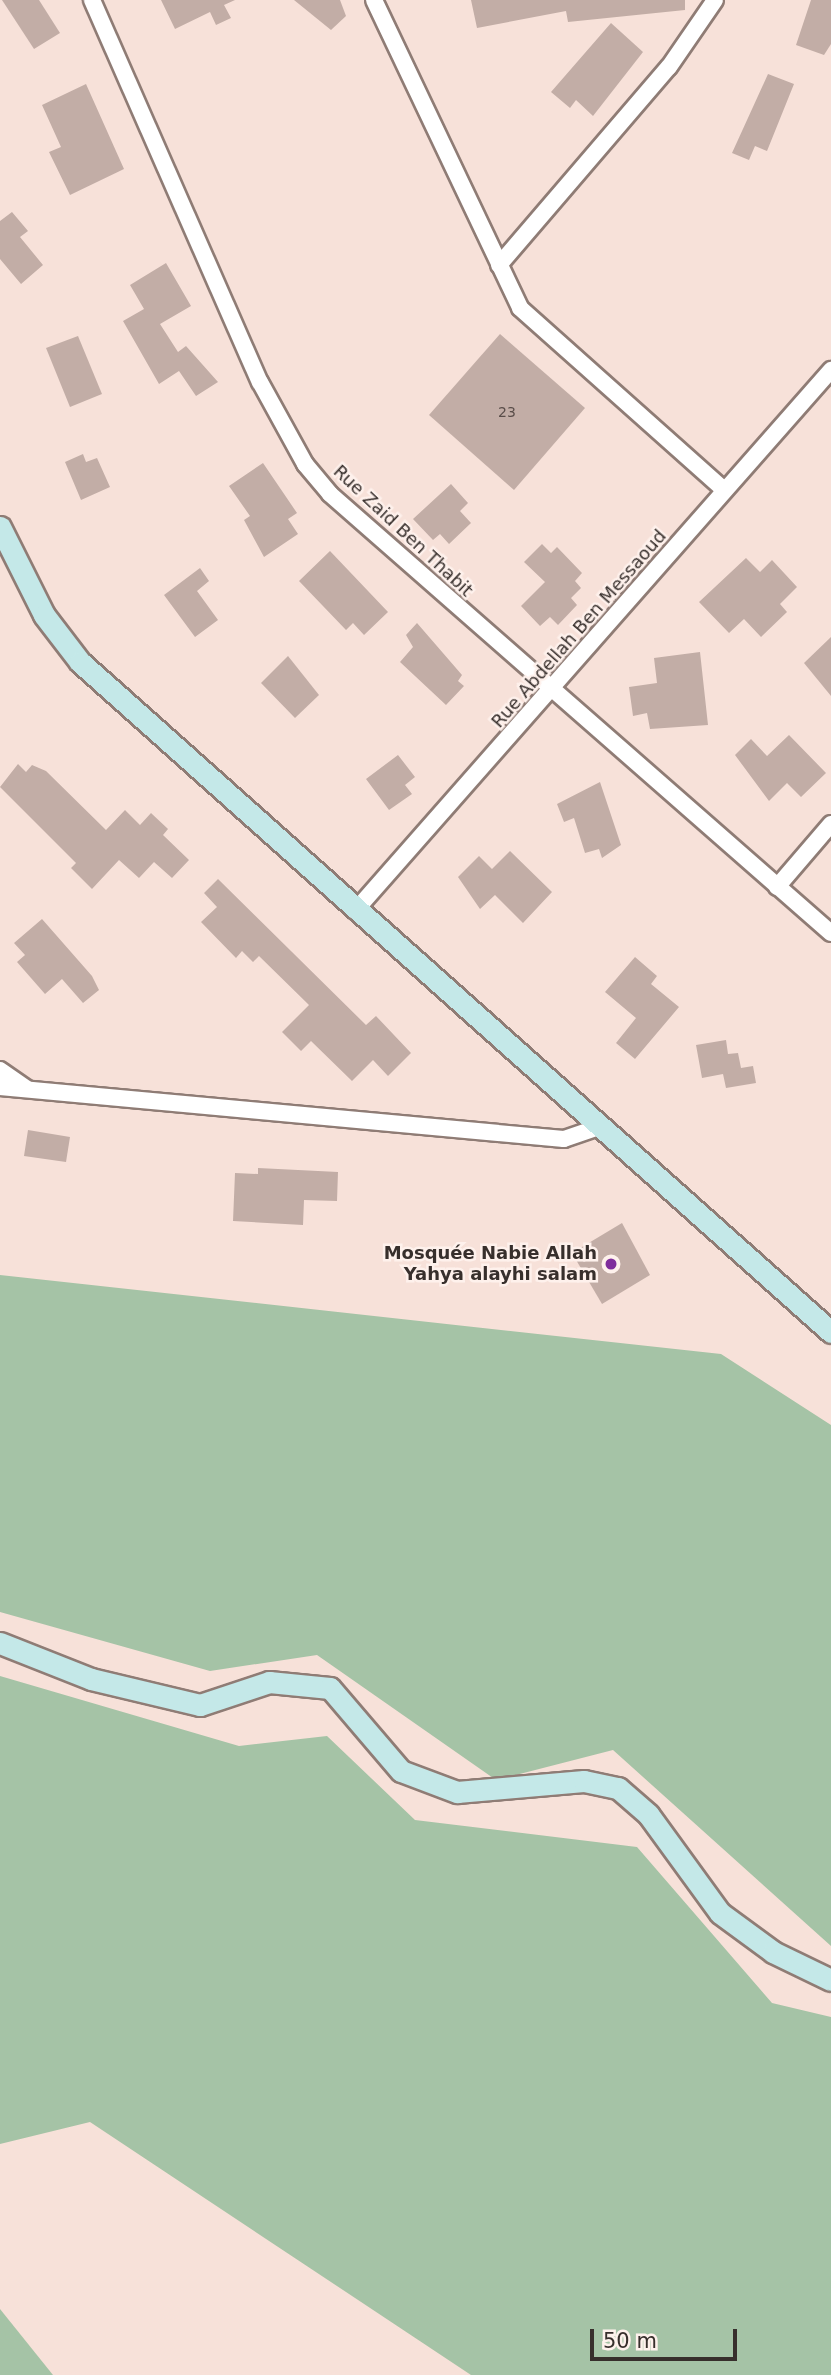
<!DOCTYPE html>
<html>
<head>
<meta charset="utf-8">
<style>
	body { margin:0 }
	#map { position:relative; width:831px; height:2375px; overflow:hidden; background:#f7e1d9; font-family:"DejaVu Sans",sans-serif }
	div>[style] { position:absolute }
	.green>* { inset:0; background:#a5c3a6 }
	.building>* { inset:0; background:#c2ada6 }
	.roads { filter:drop-shadow(2px 0 #8f7c75) drop-shadow(-2px 0 #8f7c75) drop-shadow(0 2px #8f7c75) drop-shadow(0 -2px #8f7c75) }
	.street>* { height:16px; margin:-8px; padding:0 8px; transform-origin:8px; border-radius:8px; background:#fff }
	.secondary>* { height:21px; margin:-10.5px; padding:0 10.5px; transform-origin:10.5px; border-radius:10.5px; background:#c4e8e8 }
	.dots>* { width:19px; height:19px; translate:-50% -50%; box-sizing:border-box; border:4px solid #fef1ec; border-radius:50% }
	span { translate:-50% -50%; white-space:nowrap; text-align:center; line-height:1.15; -webkit-text-stroke:5px #fef1ec; paint-order:stroke }
	.number-label { font-size:14px; color:#5a4e4a }
	.number-label span { -webkit-text-stroke-width:0 }
	.street-label { font-size:18px; color:#372f2c }
	.poi-label { font-size:18px; color:#372f2c; font-weight:700 }
	.right { translate:-100% -50%; text-align:right }
	.scale { position:absolute; left:590px; top:2329px; width:147px; height:32px; box-sizing:border-box; border:4px solid #372f2c; border-top:0; padding-left:9px; font-size:21px; line-height:24px; white-space:nowrap; color:#372f2c; -webkit-text-stroke:5px #fef1ec; paint-order:stroke }
</style>
</head>
<body>
<div id="map">
	<div class="green">
		<div style="clip-path:polygon(0 1275px,721px 1354px,831px 1425px,831px 1946px,613px 1750px,496px 1780px,317px 1655px,210px 1671px,0 1612px)"></div>
		<div style="clip-path:polygon(0 1676px,239px 1746px,327px 1736px,415px 1820px,637px 1847px,772px 2003px,831px 2017px,831px 2375px,471px 2375px,90px 2122px,0 2144px)"></div>
		<div style="clip-path:polygon(0 2309px,53px 2375px,0 2375px)"></div>
	</div>
	<div class="building">
		<div style="clip-path:polygon(2px 0,39px 0,60px 33px,34px 49px)"></div>
		<div style="clip-path:polygon(161px 0,235px 0,224px 5px,231px 18px,216px 25px,210px 12px,175px 29px)"></div>
		<div style="clip-path:polygon(294px 0,340px 0,346px 16px,331px 30px)"></div>
		<div style="clip-path:polygon(471px 0,685px 0,685px 10px,568px 22px,566px 11px,477px 28px)"></div>
		<div style="clip-path:polygon(811px 0,831px 0,831px 44px,824px 55px,796px 45px)"></div>
		<div style="clip-path:polygon(611px 23px,643px 52px,593px 116px,576px 100px,570px 108px,551px 92px)"></div>
		<div style="clip-path:polygon(768px 74px,794px 84px,767px 151px,755px 146px,749px 160px,732px 153px)"></div>
		<div style="clip-path:polygon(86px 84px,124px 169px,70px 195px,49px 152px,61px 147px,42px 105px)"></div>
		<div style="clip-path:polygon(12px 212px,28px 231px,20px 237px,43px 265px,21px 284px,0 259px,0 221px)"></div>
		<div style="clip-path:polygon(166px 263px,191px 306px,160px 324px,178px 352px,186px 346px,218px 382px,196px 396px,179px 371px,159px 384px,123px 321px,144px 309px,130px 285px)"></div>
		<div style="clip-path:polygon(500px 334px,585px 408px,514px 490px,429px 415px)"></div>
		<div style="clip-path:polygon(78px 336px,102px 394px,70px 407px,46px 348px)"></div>
		<div style="clip-path:polygon(83px 454px,86px 462px,97px 458px,110px 487px,81px 500px,65px 462px)"></div>
		<div style="clip-path:polygon(263px 463px,297px 513px,288px 519px,298px 534px,264px 557px,244px 520px,250px 516px,229px 486px)"></div>
		<div style="clip-path:polygon(451px 484px,468px 503px,460px 511px,471px 523px,449px 544px,440px 534px,433px 540px,413px 519px)"></div>
		<div style="clip-path:polygon(542px 544px,551px 553px,557px 547px,582px 573px,575px 581px,581px 588px,571px 598px,577px 605px,558px 625px,550px 617px,540px 626px,521px 606px,545px 582px,524px 562px)"></div>
		<div style="clip-path:polygon(330px 551px,388px 612px,364px 635px,353px 623px,346px 630px,299px 581px)"></div>
		<div style="clip-path:polygon(746px 558px,760px 572px,772px 560px,797px 587px,780px 604px,787px 612px,761px 637px,744px 619px,729px 633px,699px 602px)"></div>
		<div style="clip-path:polygon(200px 568px,209px 581px,197px 591px,218px 620px,195px 637px,164px 595px)"></div>
		<div style="clip-path:polygon(417px 623px,462px 675px,458px 681px,464px 686px,446px 705px,400px 662px,413px 647px,406px 635px)"></div>
		<div style="clip-path:polygon(831px 637px,831px 696px,804px 663px)"></div>
		<div style="clip-path:polygon(700px 652px,708px 725px,650px 729px,647px 713px,633px 716px,629px 687px,657px 683px,654px 658px)"></div>
		<div style="clip-path:polygon(288px 656px,319px 695px,295px 718px,261px 683px)"></div>
		<div style="clip-path:polygon(789px 735px,826px 773px,801px 797px,787px 783px,769px 801px,735px 755px,751px 739px,767px 756px)"></div>
		<div style="clip-path:polygon(398px 755px,415px 777px,405px 785px,412px 794px,389px 810px,366px 779px)"></div>
		<div style="clip-path:polygon(18px 764px,26px 772px,32px 765px,46px 771px,106px 830px,125px 810px,140px 825px,151px 813px,168px 829px,163px 835px,189px 860px,172px 878px,154px 862px,139px 878px,119px 860px,92px 889px,71px 868px,76px 863px,0 787px)"></div>
		<div style="clip-path:polygon(600px 782px,621px 845px,602px 858px,599px 849px,585px 853px,574px 818px,564px 822px,557px 804px)"></div>
		<div style="clip-path:polygon(510px 851px,552px 892px,523px 923px,495px 895px,480px 909px,458px 877px,479px 856px,492px 869px)"></div>
		<div style="clip-path:polygon(218px 879px,366px 1025px,376px 1016px,411px 1053px,388px 1076px,373px 1060px,352px 1081px,311px 1041px,301px 1051px,282px 1032px,309px 1005px,259px 956px,253px 962px,242px 951px,236px 958px,201px 922px,217px 907px,204px 893px)"></div>
		<div style="clip-path:polygon(42px 919px,92px 976px,99px 990px,83px 1003px,62px 979px,45px 994px,17px 962px,25px 955px,14px 943px)"></div>
		<div style="clip-path:polygon(635px 957px,657px 976px,651px 984px,679px 1007px,635px 1059px,616px 1043px,636px 1018px,605px 992px)"></div>
		<div style="clip-path:polygon(726px 1040px,728px 1054px,738px 1053px,741px 1068px,753px 1066px,756px 1083px,726px 1088px,723px 1074px,702px 1078px,696px 1045px)"></div>
		<div style="clip-path:polygon(28px 1130px,70px 1137px,66px 1162px,24px 1156px)"></div>
		<div style="clip-path:polygon(258px 1168px,338px 1172px,337px 1201px,304px 1200px,303px 1225px,233px 1221px,235px 1173px,258px 1174px)"></div>
		<div style="clip-path:polygon(622px 1223px,650px 1275px,602px 1304px,572px 1253px)"></div>
	</div>
	<div class="roads">
		<div class="street">
			<div style="left:92px;top:0;width:417px;rotate:66.3deg"></div>
			<div style="left:260px;top:382px;width:94px;rotate:61.2deg"></div>
			<div style="left:305px;top:464px;width:39px;rotate:50deg"></div>
			<div style="left:330px;top:494px;width:666px;rotate:41.23deg"></div>
			<div style="left:374px;top:0;width:341px;rotate:64.6deg"></div>
			<div style="left:520px;top:308px;width:273px;rotate:41.7deg"></div>
			<div style="left:499px;top:265px;width:261px;rotate:-49.4deg"></div>
			<div style="left:669px;top:67px;width:81px;rotate:-55.5deg"></div>
			<div style="left:777px;top:887px;width:83px;rotate:-49.4deg"></div>
			<div style="left:355px;top:911px;width:721px;rotate:-48.66deg"></div>
			<div style="left:0;top:1070px;width:33px;rotate:35deg"></div>
			<div style="left:0;top:1087px;width:566px;rotate:5.27deg"></div>
			<div style="left:564px;top:1139px;width:37px;rotate:-19deg"></div>
		</div>
		<div class="secondary">
			<div style="left:0;top:527px;width:98px;rotate:63.4deg"></div>
			<div style="left:44px;top:615px;width:59px;rotate:52.5deg"></div>
			<div style="left:80px;top:662px;width:1006px;rotate:41.74deg"></div>
			<div style="left:0;top:1643px;width:98px;rotate:21.6deg"></div>
			<div style="left:91px;top:1679px;width:112px;rotate:13.4deg"></div>
			<div style="left:200px;top:1705px;width:73px;rotate:-18.4deg"></div>
			<div style="left:269px;top:1682px;width:61px;rotate:5.6deg"></div>
			<div style="left:330px;top:1688px;width:109px;rotate:49.5deg"></div>
			<div style="left:401px;top:1771px;width:60px;rotate:20.6deg"></div>
			<div style="left:457px;top:1792px;width:127px;rotate:-5deg"></div>
			<div style="left:584px;top:1781px;width:35px;rotate:12deg"></div>
			<div style="left:618px;top:1788px;width:40px;rotate:41deg"></div>
			<div style="left:648px;top:1814px;width:122px;rotate:54deg"></div>
			<div style="left:720px;top:1913px;width:66px;rotate:36.3deg"></div>
			<div style="left:773px;top:1952px;width:64px;rotate:25.8deg"></div>
		</div>
	</div>
	<div class="dots">
		<div style="left:611px;top:1264px;background:#7f2d9c"></div>
	</div>
	<div class="number-label">
		<span style="left:507px;top:412px">23</span>
	</div>
	<div class="street-label">
		<span style="left:403px;top:531px;rotate:43deg">Rue Zaid Ben Thabit</span>
		<span style="left:579px;top:629px;rotate:-49deg">Rue Abdellah Ben Messaoud</span>
	</div>
	<div class="poi-label">
		<span class="right" style="left:597px;top:1264px">Mosquée Nabie Allah<br>Yahya alayhi salam</span>
	</div>
	<div class="scale">50 m</div>
</div>
</body>
</html>
